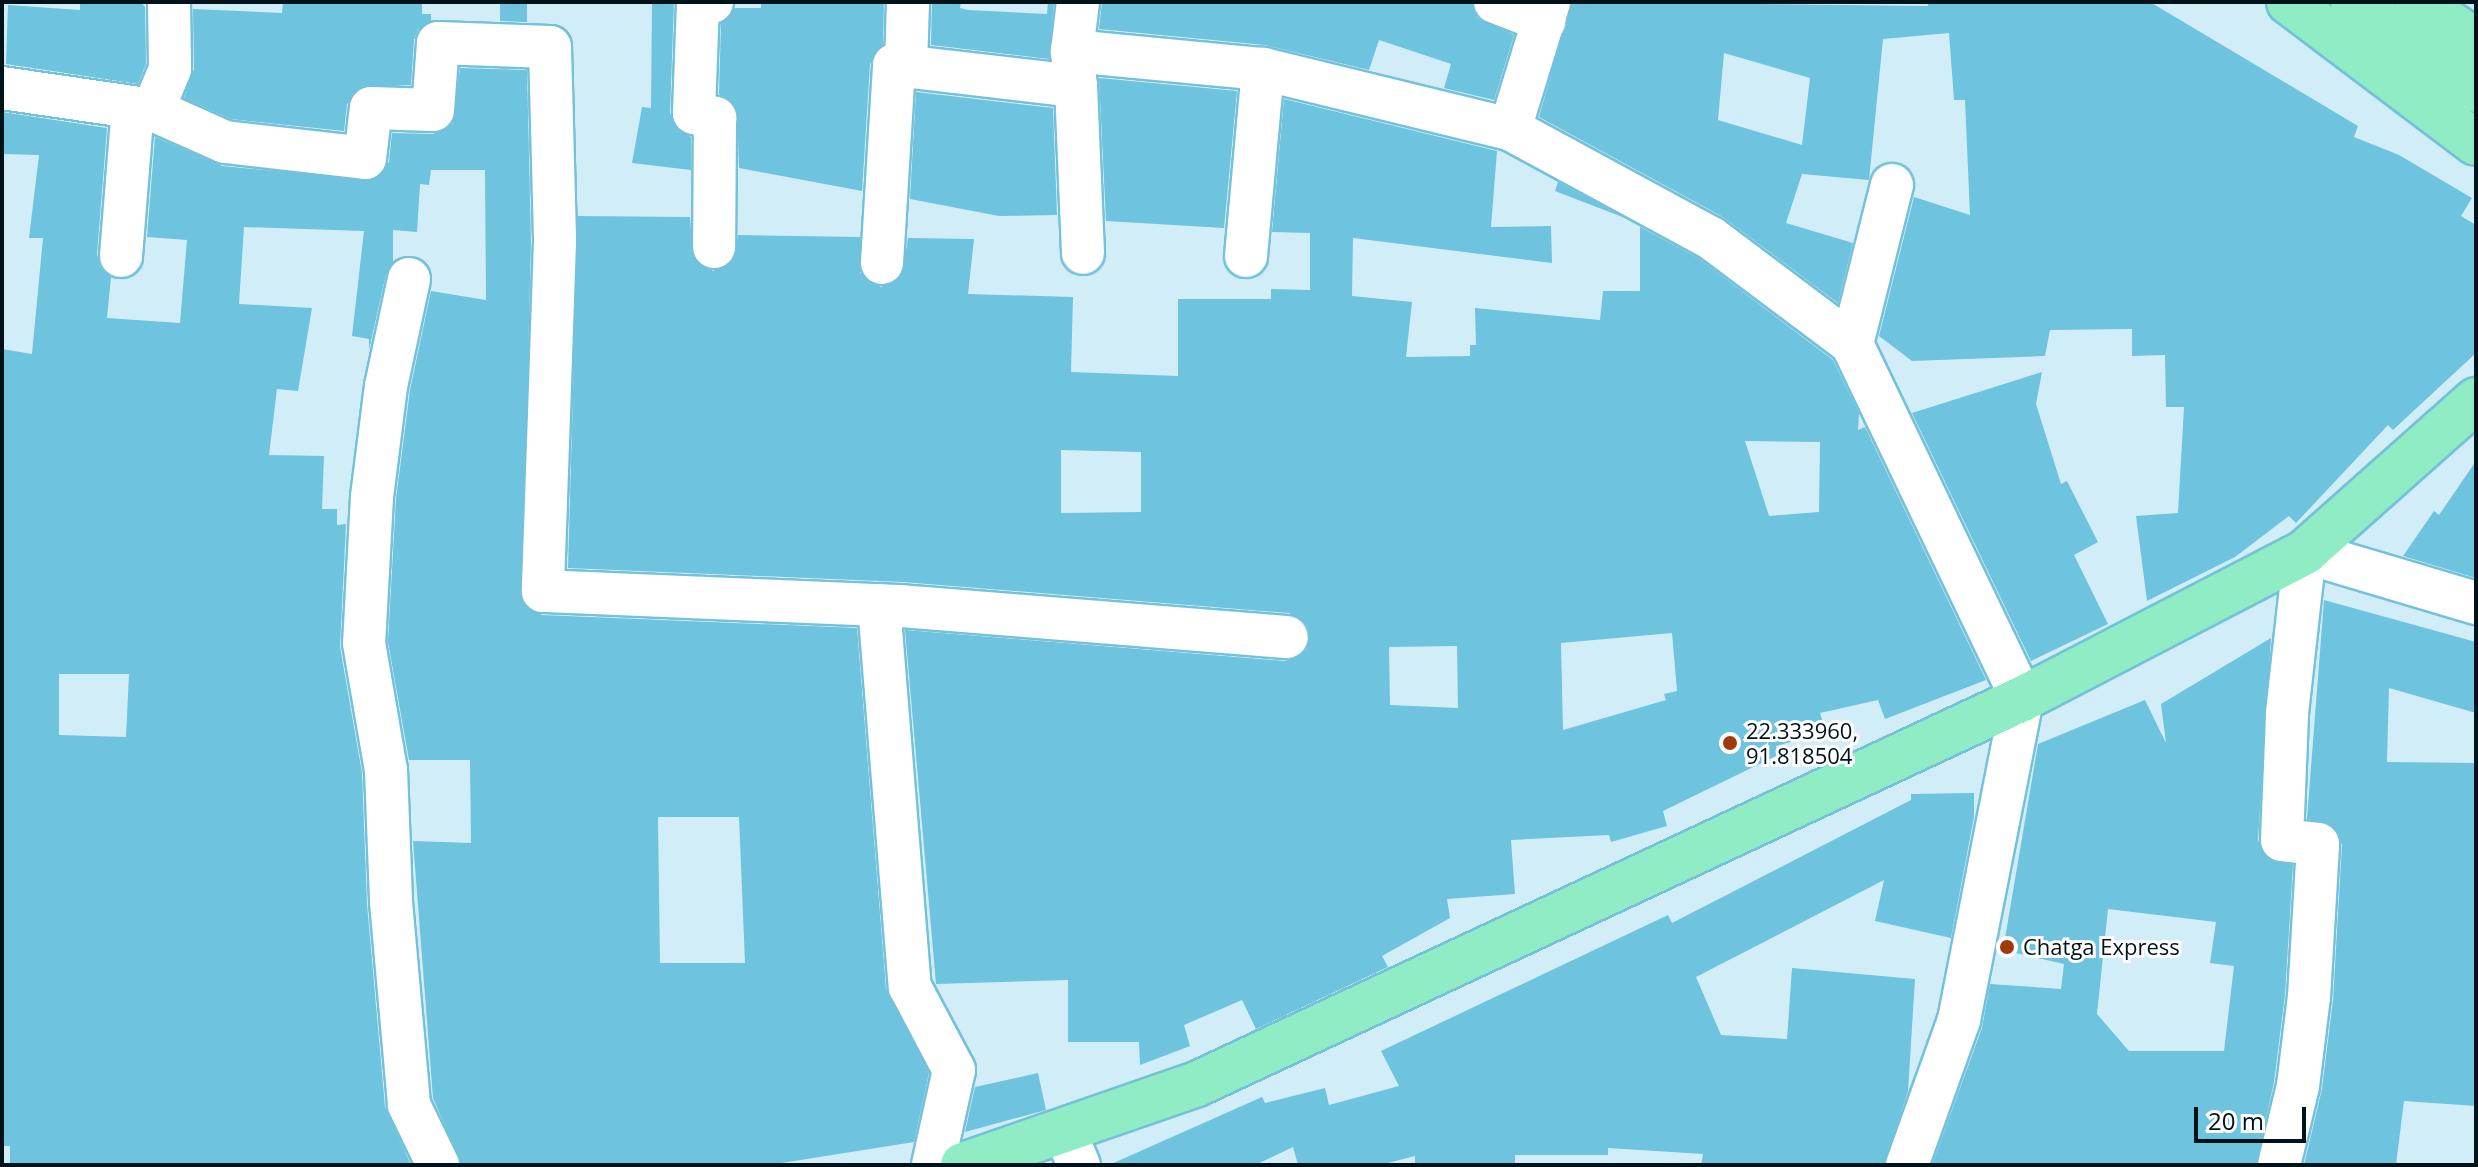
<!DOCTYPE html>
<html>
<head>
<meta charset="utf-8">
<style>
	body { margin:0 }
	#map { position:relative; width:2478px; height:1167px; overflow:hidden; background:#d1eef8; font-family:"Open Sans",sans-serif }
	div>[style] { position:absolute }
	.building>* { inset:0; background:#6ec3de }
	.roads { filter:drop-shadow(2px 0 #74c1d9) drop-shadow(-2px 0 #74c1d9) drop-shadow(0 2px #74c1d9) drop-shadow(0 -2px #74c1d9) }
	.minor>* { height:42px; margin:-21px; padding:0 21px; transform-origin:21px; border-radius:21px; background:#fff }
	.major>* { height:44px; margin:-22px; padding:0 22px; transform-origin:22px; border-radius:22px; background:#8fecc4 }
	.dots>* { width:22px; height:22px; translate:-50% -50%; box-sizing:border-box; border:4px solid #fff; border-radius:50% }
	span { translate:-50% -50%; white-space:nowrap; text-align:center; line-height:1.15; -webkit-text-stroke:6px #fff; paint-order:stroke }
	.poi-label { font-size:22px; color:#00131a }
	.left { translate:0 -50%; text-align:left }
	.frame { position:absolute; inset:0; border:4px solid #00131a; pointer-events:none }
	.scale { position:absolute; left:2194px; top:1107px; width:112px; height:36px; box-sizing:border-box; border:4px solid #00131a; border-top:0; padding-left:10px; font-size:24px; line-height:28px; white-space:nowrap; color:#00131a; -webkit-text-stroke:6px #fff; paint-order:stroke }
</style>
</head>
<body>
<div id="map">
	<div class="building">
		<div style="clip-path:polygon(80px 2px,141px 2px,145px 7px,146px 64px,138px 84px,6px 64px,8px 5px,80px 10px)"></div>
		<div style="clip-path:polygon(283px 2px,422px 2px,422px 14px,431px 14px,431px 21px,418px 29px,414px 40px,411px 85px,360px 87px,347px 104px,344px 131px,231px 119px,184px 98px,194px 69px,193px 9px,282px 13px)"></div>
		<div style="clip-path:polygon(500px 2px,527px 2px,527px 22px,500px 21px)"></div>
		<div style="clip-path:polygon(652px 2px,674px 2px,670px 113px,678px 131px,691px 137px,691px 170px,632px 163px,642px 107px,651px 108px)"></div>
		<div style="clip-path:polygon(761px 2px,884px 2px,883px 44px,870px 64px,862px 191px,739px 168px,737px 108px,719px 94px,721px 23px,735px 8px,761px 8px)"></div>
		<div style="clip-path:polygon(932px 2px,961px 2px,960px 8px,968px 10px,1047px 14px,1048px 2px,1054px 2px,1049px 59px,931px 45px)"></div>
		<div style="clip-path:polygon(1102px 2px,1472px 2px,1477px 18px,1514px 35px,1494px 100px,1444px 88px,1451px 64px,1379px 40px,1369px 70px,1265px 45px,1099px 29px)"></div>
		<div style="clip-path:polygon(evenodd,1572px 2px,1928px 6px,1928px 2px,2150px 2px,2358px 126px,2354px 137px,2399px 155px,2472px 198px,2461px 216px,2476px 225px,2476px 353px,2393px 430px,2388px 425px,2296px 523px,2289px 516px,2235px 557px,2147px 601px,2136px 516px,2178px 513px,2184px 407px,2166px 407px,2165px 355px,2132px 356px,2132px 329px,2050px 330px,2045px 356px,1912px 361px,1879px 336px,1914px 197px,1970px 215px,1965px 100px,1954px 100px,1949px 33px,1883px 39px,1869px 180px,1802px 174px,1786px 223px,1853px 243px,1838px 303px,1723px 217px,1539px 117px,1572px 2px,1724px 53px,1810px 78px,1802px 145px,1718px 120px,1724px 53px)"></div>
		<div style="clip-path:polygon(evenodd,460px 68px,527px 70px,531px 242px,522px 602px,542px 615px,857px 628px,886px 989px,929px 1073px,914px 1142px,769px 1165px,462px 1165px,433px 1098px,413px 841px,471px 843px,470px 760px,409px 760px,388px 642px,396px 499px,410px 390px,431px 291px,486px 300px,485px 170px,431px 170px,429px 185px,420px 184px,417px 232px,393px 230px,393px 262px,386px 274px,369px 350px,369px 339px,352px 336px,364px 231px,244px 227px,239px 304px,312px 308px,298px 391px,277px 389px,269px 455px,324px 456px,322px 509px,337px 509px,337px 525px,346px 524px,340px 647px,362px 773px,367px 904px,385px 1107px,411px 1165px,10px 1165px,10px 1146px,2px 1146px,2px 349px,32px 354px,43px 238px,29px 238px,39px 155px,2px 154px,2px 112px,107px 128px,97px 254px,100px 267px,111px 277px,107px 318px,180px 323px,187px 240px,147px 237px,155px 137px,222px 166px,374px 180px,389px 162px,392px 133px,433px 134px,453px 124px,460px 68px,59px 674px,129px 674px,126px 737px,59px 735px,59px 674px,460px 68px,658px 817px,739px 817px,745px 963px,660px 963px,658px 817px)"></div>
		<div style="clip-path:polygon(1099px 78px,1237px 91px,1224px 228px,1106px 221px)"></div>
		<div style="clip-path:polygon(916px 92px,1053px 108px,1057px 215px,999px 216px,910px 199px)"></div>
		<div style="clip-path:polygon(evenodd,1284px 99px,1497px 151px,1491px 227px,1551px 226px,1552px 263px,1353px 238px,1352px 296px,1412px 302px,1406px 357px,1470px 356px,1470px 345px,1476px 345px,1475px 308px,1600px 320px,1603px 291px,1640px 291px,1640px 227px,1698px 258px,1833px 360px,1859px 413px,1858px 430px,1865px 427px,1986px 680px,1885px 719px,1878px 700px,1820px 713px,1826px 732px,1776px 746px,1778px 755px,1663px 811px,1667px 826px,1611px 842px,1609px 835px,1511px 840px,1515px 894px,1447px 899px,1450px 918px,1382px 956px,1388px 967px,1256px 1029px,1242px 1000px,1184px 1025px,1190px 1046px,1140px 1065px,1139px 1042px,1068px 1042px,1068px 980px,936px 984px,905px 630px,1285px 661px,1307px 650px,1308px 626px,1289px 613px,903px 582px,568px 568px,578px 216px,690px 217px,693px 258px,713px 271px,734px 260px,738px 235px,860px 237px,860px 273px,881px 287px,902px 276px,908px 238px,974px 239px,968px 294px,1073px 297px,1071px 372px,1178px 376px,1178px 299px,1271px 299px,1271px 289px,1310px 290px,1310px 233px,1272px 232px,1284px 99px,1745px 441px,1820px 442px,1819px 512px,1769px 516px,1745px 441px,1284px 99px,1061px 450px,1141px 452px,1141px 512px,1061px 513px,1061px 450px,1284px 99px,1672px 633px,1677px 691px,1664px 694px,1666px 700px,1563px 730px,1561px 643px,1672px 633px,1284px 99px,1457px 646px,1458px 708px,1390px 705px,1389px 647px,1457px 646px)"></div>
		<div style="clip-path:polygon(1558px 182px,1625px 218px,1555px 191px)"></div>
		<div style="clip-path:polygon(2042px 372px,2036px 404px,2061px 484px,2067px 481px,2098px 542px,2074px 555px,2108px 624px,2031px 661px,1912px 413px)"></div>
		<div style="clip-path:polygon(2476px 461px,2476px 578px,2403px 556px,2434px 511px,2439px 515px)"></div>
		<div style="clip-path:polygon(2324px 600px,2476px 642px,2476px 713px,2389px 688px,2387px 762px,2476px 763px,2476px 1106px,2404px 1101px,2396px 1165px,2304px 1165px,2322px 1089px,2333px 1000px,2342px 845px,2332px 825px,2307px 819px)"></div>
		<div style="clip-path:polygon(evenodd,2271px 638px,2258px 840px,2268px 859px,2293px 865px,2285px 995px,2274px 1082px,2256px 1165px,1932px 1165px,1982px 1028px,1990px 984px,2061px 989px,2064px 964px,2003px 950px,2038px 744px,2145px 700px,2166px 743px,2161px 704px,2271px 638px,2108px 909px,2216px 922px,2210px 963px,2234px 966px,2224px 1051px,2129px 1051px,2097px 1014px,2108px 909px)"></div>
		<div style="clip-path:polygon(1974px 793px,1974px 817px,1951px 938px,1875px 921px,1884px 880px,1696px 977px,1721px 1035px,1787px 1039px,1792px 968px,1915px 979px,1908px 1091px,1884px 1165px,1701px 1165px,1703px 1154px,1608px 1148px,1608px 1155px,1515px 1155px,1515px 1165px,1415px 1165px,1415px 1156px,1380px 1165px,1298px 1165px,1293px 1147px,1255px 1165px,1109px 1165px,1262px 1097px,1265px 1103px,1325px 1088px,1329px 1105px,1399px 1086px,1381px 1051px,1668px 915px,1672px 923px,1911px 800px,1911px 794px)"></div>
		<div style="clip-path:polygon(1038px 1073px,1046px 1110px,965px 1132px,975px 1087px)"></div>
	</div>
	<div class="roads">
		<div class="minor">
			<div style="left:169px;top:2px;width:67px;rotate:89.1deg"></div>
			<div style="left:170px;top:69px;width:44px;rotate:112.5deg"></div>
			<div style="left:153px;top:110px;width:79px;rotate:24deg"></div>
			<div style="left:225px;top:142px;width:141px;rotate:6.5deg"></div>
			<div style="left:365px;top:158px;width:50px;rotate:-83.2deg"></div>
			<div style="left:371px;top:108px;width:62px;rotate:1.8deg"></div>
			<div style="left:433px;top:110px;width:67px;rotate:-85.7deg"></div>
			<div style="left:438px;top:43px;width:112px;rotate:2deg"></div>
			<div style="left:550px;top:47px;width:195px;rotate:88.5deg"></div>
			<div style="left:555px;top:242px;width:349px;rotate:92deg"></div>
			<div style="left:543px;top:591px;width:358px;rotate:2.4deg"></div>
			<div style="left:901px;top:606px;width:387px;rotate:4.6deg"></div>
			<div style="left:712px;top:2px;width:14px;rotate:176deg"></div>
			<div style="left:698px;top:3px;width:110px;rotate:92.1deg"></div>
			<div style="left:694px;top:113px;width:22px;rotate:13deg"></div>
			<div style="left:715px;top:118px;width:129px;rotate:90.4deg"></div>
			<div style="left:1495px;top:2px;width:53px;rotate:21.2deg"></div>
			<div style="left:1072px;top:51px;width:192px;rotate:5.4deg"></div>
			<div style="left:1263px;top:69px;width:254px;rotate:13.7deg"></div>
			<div style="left:1510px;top:129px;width:229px;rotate:28.5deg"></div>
			<div style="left:1711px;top:238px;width:176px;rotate:36.9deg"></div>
			<div style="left:1852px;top:344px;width:394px;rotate:64.4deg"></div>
			<div style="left:2022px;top:699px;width:327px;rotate:101.1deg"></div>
			<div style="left:1959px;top:1020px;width:154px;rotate:109.7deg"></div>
			<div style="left:906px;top:66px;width:64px;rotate:-88.2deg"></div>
			<div style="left:1076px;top:86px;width:167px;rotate:87.6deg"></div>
			<div style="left:2px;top:88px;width:153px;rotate:8.3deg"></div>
			<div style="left:1510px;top:129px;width:133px;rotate:-72.9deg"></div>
			<div style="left:121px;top:256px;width:149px;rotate:-85.4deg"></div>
			<div style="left:1246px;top:256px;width:188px;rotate:-84.8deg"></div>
			<div style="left:882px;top:263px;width:198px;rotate:-86.5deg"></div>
			<div style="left:894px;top:65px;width:183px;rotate:6.6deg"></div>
			<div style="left:1076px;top:86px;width:35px;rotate:-97deg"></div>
			<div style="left:1072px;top:51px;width:49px;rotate:-83deg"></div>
			<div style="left:409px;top:279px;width:109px;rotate:102.1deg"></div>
			<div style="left:386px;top:386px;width:112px;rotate:97.2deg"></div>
			<div style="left:372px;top:497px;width:146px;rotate:93.1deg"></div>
			<div style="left:364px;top:643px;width:129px;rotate:80.2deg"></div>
			<div style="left:386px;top:770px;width:132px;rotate:87.8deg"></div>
			<div style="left:391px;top:902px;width:204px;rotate:84.9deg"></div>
			<div style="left:409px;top:1105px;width:67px;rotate:64.2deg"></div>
			<div style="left:1852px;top:344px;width:164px;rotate:-75.9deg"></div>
			<div style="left:879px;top:605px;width:383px;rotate:85.4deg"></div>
			<div style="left:910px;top:987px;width:94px;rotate:62.1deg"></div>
			<div style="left:954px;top:1070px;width:97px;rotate:102.5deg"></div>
			<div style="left:1064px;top:1130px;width:38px;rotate:67deg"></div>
			<div style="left:2279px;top:1165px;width:81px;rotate:-76.5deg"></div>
			<div style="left:2298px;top:1086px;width:90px;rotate:-83deg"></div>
			<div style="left:2309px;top:997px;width:153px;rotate:-86.6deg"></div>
			<div style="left:2318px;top:844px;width:36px;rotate:-174deg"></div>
			<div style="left:2282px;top:840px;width:127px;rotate:-87.7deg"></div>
			<div style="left:2287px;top:713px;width:162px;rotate:-83.6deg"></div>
			<div style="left:2305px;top:552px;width:178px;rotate:16.6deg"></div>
		</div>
		<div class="major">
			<div style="left:2289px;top:2px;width:234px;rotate:37deg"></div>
			<div style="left:2353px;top:2px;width:151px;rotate:35.6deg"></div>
			<div style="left:2417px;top:2px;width:71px;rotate:33.5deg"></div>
			<div style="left:963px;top:1165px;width:248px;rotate:-19.1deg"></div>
			<div style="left:1197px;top:1084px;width:910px;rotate:-25.02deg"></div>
			<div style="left:2022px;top:699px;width:319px;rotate:-27.4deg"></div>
			<div style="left:2305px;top:552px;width:229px;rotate:-41.6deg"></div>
		</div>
	</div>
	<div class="dots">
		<div style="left:1730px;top:743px;background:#9f3a0d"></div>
		<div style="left:2007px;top:947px;background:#9f3a0d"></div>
	</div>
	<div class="poi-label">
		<span class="left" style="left:1746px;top:743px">22.333960,<br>91.818504</span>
		<span class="left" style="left:2023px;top:947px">Chatga Express</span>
	</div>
	<div class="frame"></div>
	<div class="scale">20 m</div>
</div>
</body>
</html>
